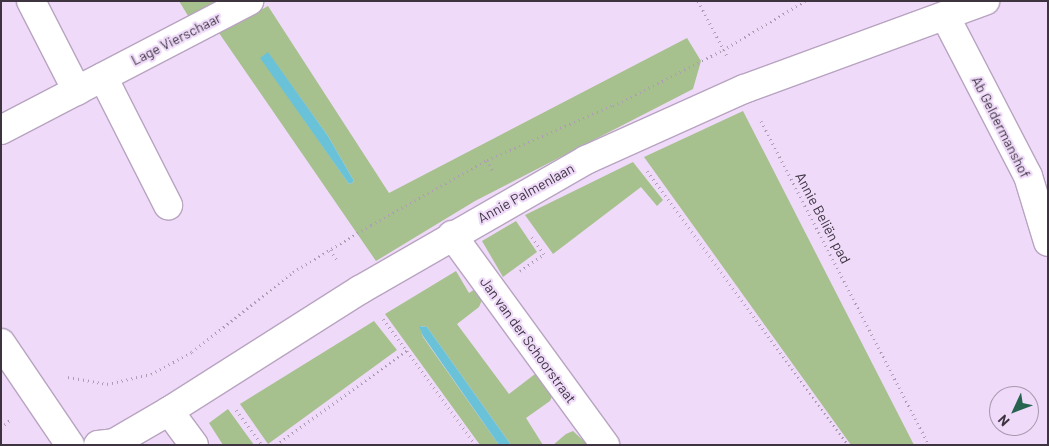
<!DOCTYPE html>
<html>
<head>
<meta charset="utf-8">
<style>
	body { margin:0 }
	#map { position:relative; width:1049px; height:446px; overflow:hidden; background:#efdaf9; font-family:Barlow,sans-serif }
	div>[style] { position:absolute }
	.green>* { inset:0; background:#a6c18d }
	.water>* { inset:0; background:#6ac2d9 }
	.path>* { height:3px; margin-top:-1.5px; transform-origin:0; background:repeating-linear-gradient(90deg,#ad9db4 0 1px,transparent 0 5px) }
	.roads { filter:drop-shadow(1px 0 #b8a4c1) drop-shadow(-1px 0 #b8a4c1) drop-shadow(0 1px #b8a4c1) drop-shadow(0 -1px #b8a4c1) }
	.minor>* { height:28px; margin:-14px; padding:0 14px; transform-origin:14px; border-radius:14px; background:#fff }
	span { translate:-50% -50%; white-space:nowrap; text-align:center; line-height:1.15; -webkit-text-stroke:4.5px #efdaf9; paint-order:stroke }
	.street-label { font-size:14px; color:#3d3440 }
	.frame { position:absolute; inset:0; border:2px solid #3d3440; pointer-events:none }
	.north { position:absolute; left:989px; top:386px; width:50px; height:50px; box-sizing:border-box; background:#efdaf9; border:1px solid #a898af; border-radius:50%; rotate:227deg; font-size:14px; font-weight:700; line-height:20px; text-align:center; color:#3d3440 }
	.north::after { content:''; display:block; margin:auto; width:18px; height:22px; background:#276450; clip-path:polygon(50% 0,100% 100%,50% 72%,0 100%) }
</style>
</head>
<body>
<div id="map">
	<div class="green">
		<div style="clip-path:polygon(179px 1px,221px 1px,190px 19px)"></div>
		<div style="clip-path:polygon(evenodd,268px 6px,389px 193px,687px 38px,701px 61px,693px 89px,475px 201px,376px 261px,219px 33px,268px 6px,268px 53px,328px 136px,354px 181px,352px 183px,349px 184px,261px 58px,268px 53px)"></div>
		<div style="clip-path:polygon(743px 111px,914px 445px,851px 445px,644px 157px)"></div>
		<div style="clip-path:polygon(633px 162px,663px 200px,657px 206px,641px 187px,553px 254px,525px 215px)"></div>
		<div style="clip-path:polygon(516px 221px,537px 252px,503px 277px,482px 241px)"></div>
		<div style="clip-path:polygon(456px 271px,469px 293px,475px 289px,482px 300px,479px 307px,457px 324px,509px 394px,535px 374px,553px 394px,550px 401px,526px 418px,543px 445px,511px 445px,427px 327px,420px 326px,423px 337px,499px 445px,480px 445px,385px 314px)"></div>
		<div style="clip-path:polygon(374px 321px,397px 350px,268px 444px,240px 404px)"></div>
		<div style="clip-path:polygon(228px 409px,254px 445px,223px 445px,209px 423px)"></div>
		<div style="clip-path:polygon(573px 431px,588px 445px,553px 445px,566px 434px)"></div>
	</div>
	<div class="water">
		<div style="clip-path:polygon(268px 52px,328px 136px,354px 181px,352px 183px,349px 184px,260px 58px)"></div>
		<div style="clip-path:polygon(419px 326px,427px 327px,511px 445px,499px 445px,423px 336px)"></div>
	</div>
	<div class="path">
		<div style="left:698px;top:1px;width:64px;rotate:62.2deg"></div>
		<div style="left:613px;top:106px;width:123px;rotate:-27deg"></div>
		<div style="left:723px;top:50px;width:96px;rotate:-30.9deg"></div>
		<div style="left:761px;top:121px;width:365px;rotate:62.6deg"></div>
		<div style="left:487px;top:160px;width:15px;rotate:62deg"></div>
		<div style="left:647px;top:171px;width:340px;rotate:53.7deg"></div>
		<div style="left:330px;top:250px;width:14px;rotate:56deg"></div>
		<div style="left:520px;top:271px;width:29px;rotate:-35deg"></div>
		<div style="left:544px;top:254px;width:24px;rotate:-125deg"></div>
		<div style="left:383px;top:319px;width:157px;rotate:53.6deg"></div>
		<div style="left:68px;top:377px;width:40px;rotate:10deg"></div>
		<div style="left:107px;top:384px;width:45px;rotate:-12.8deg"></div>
		<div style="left:151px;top:374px;width:47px;rotate:-28.2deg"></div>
		<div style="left:192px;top:352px;width:129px;rotate:-38.4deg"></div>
		<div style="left:293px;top:272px;width:91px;rotate:-31.1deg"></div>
		<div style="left:371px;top:225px;width:133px;rotate:-29.3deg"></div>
		<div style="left:487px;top:160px;width:137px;rotate:-23.6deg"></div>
		<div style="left:236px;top:410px;width:44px;rotate:53.4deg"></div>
		<div style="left:1px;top:428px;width:12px;rotate:-42deg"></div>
		<div style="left:276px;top:445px;width:162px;rotate:-35.9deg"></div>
	</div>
	<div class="roads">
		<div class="minor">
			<div style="left:31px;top:1px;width:101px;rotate:62.9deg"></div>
			<div style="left:945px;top:16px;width:180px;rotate:62.6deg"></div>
			<div style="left:1028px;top:176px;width:69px;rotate:73.1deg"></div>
			<div style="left:103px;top:77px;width:144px;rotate:63.1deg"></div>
			<div style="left:1px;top:130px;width:280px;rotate:-27.5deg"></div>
			<div style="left:452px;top:235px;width:260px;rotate:53.9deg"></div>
			<div style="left:1px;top:343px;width:123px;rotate:55.9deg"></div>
			<div style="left:169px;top:411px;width:42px;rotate:53.7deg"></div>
			<div style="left:98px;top:445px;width:16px;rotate:-7deg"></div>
			<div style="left:114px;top:443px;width:64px;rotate:-30.2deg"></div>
			<div style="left:169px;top:411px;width:226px;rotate:-32.4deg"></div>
			<div style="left:360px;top:290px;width:261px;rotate:-29.9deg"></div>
			<div style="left:586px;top:160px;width:173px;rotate:-24.2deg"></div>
			<div style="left:744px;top:89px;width:257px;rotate:-20.1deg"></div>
		</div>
	</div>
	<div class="street-label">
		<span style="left:176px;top:39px;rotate:-27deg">Lage Vierschaar</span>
		<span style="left:1001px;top:127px;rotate:63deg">Ab Geldermanshof</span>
		<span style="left:526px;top:193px;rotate:-29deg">Annie Palmenlaan</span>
		<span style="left:823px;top:218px;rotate:62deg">Annie Beliën pad</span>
		<span style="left:528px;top:340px;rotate:54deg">Jan van der Schoorstraat</span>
	</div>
	<div class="frame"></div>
	<div class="north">N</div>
</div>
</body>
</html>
